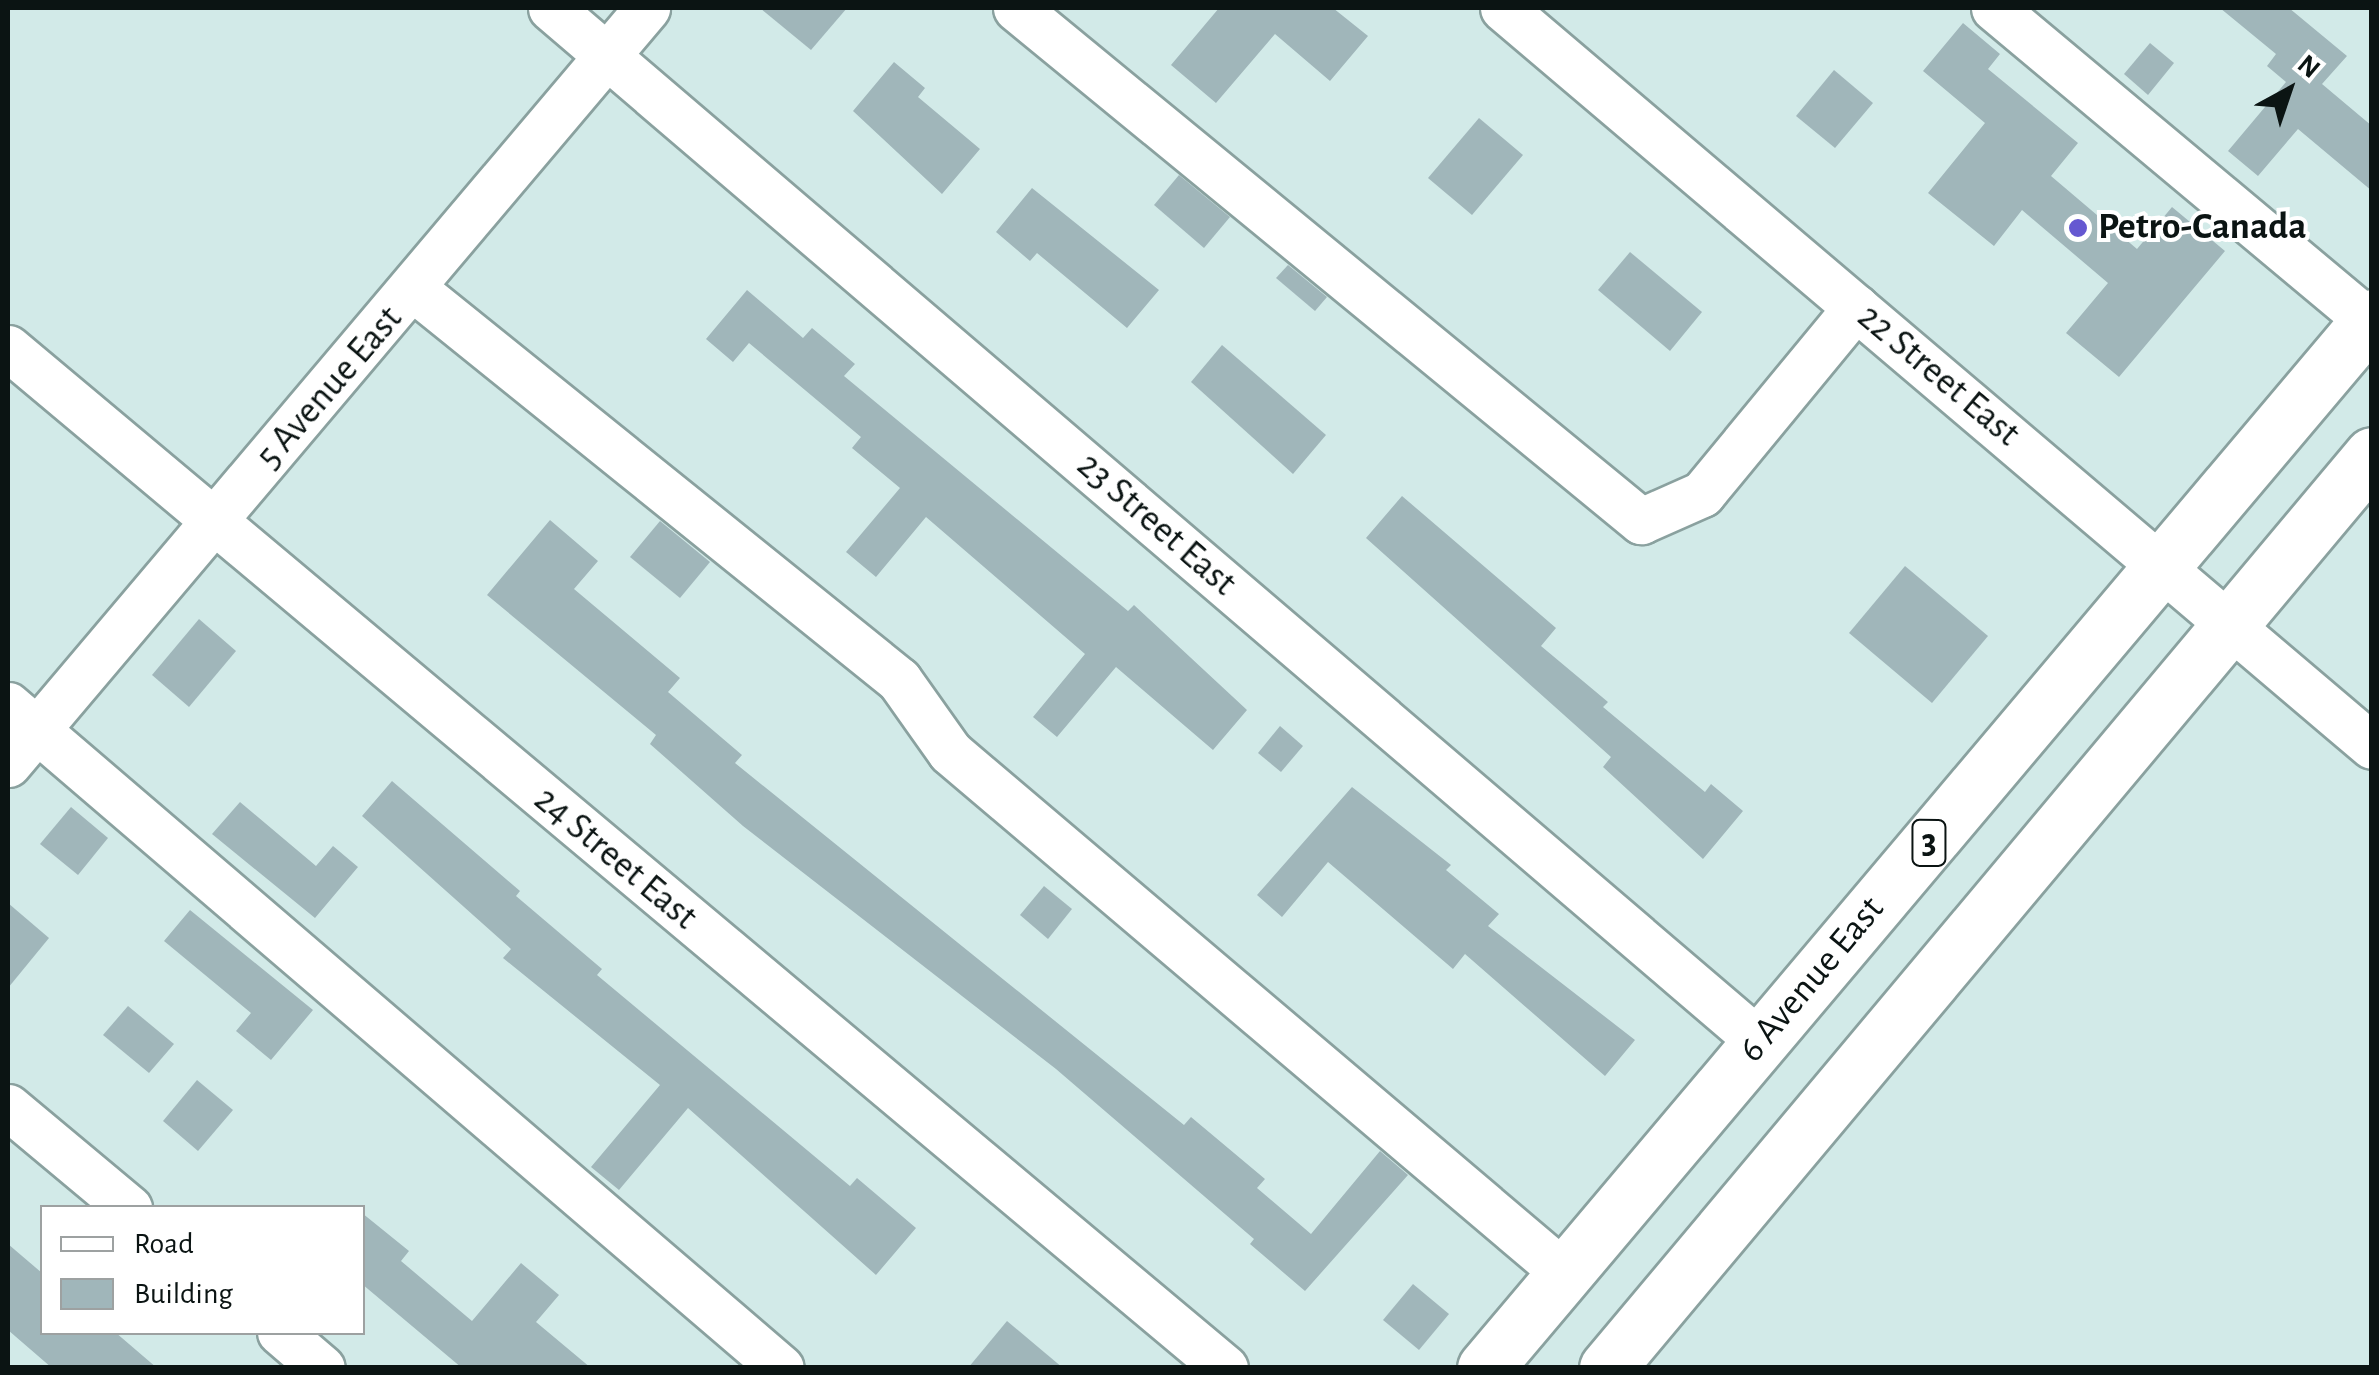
<!DOCTYPE html>
<html>
<head>
<meta charset="utf-8">
<style>
	body { margin:0 }
	#map { position:relative; width:2379px; height:1375px; overflow:hidden; background:#d2eae8; font-family:"Alegreya Sans",sans-serif }
	div>[style] { position:absolute }
	.building>* { inset:0; background:#a0b6ba }
	.roads { filter:drop-shadow(2px 0 #8aa19f) drop-shadow(-2px 0 #8aa19f) drop-shadow(0 2px #8aa19f) drop-shadow(0 -2px #8aa19f) }
	.minor>* { height:45px; margin:-22.5px; padding:0 22.5px; transform-origin:22.5px; border-radius:22.5px; background:#fff }
	.major>* { height:55px; margin:-27.5px; padding:0 27.5px; transform-origin:27.5px; border-radius:27.5px; background:#fff }
	.dots>* { width:28px; height:28px; translate:-50% -50%; box-sizing:border-box; border:5px solid #fff; border-radius:50% }
	span { translate:-50% -50%; white-space:nowrap; text-align:center; line-height:1.15; -webkit-text-stroke:8px #fff; paint-order:stroke }
	.shield-label span { padding:2px 8px; background:#fff; border:2px solid; border-radius:8px; -webkit-text-stroke-width:0 }
	.shield-label { font-size:35px; color:#0b1413; font-weight:700 }
	.poi-label { font-size:38px; color:#0b1413; font-weight:700 }
	.left { translate:0 -50%; text-align:left }
	.street-label { font-size:38px; color:#0b1413 }
	.frame { position:absolute; inset:0; border:10px solid #0b1413; pointer-events:none }
	.legend { position:absolute; left:40px; top:1205px; width:325px; height:130px; box-sizing:border-box; background:#fff; border:2px solid #9da1a1; margin:0; padding:12px 18px; list-style:none; font-size:30px; color:#0b1413 }
	.legend li { display:flex; align-items:center; gap:20px; height:50px }
	.legend b { width:50px; border:2px solid #9da1a1 }
	.north { position:absolute; left:2239px; top:40px; width:100px; height:100px; -webkit-text-stroke:8px #fff; paint-order:stroke; rotate:40deg; font-size:28px; font-weight:700; line-height:40px; text-align:center; color:#0b1413 }
	.north::after { content:''; display:block; margin:auto; width:35px; height:45px; background:#0b1413; clip-path:polygon(50% 0,100% 100%,50% 72%,0 100%) }
</style>
</head>
<body>
<div id="map">
	<div class="building">
		<div style="clip-path:polygon(760px 8px,847px 8px,811px 50px)"></div>
		<div style="clip-path:polygon(1219px 8px,1333px 8px,1368px 36px,1330px 81px,1275px 34px,1216px 103px,1171px 65px)"></div>
		<div style="clip-path:polygon(2220px 8px,2289px 8px,2347px 56px,2322px 84px,2372px 126px,2372px 191px,2298px 129px,2258px 176px,2228px 151px,2286px 82px,2267px 66px,2276px 54px)"></div>
		<div style="clip-path:polygon(1963px 23px,2000px 54px,1988px 69px,2078px 143px,2051px 176px,2137px 249px,2172px 207px,2225px 251px,2119px 377px,2066px 333px,2108px 283px,2022px 210px,1994px 246px,1928px 193px,1985px 123px,1923px 71px)"></div>
		<div style="clip-path:polygon(2150px 43px,2174px 63px,2148px 95px,2124px 74px)"></div>
		<div style="clip-path:polygon(894px 62px,925px 88px,918px 97px,980px 149px,942px 194px,853px 111px)"></div>
		<div style="clip-path:polygon(1834px 70px,1873px 103px,1835px 148px,1796px 116px)"></div>
		<div style="clip-path:polygon(1479px 118px,1523px 155px,1472px 215px,1428px 178px)"></div>
		<div style="clip-path:polygon(1179px 175px,1230px 217px,1204px 248px,1154px 205px)"></div>
		<div style="clip-path:polygon(1032px 188px,1159px 290px,1127px 328px,1037px 253px,1030px 261px,996px 232px)"></div>
		<div style="clip-path:polygon(1630px 252px,1702px 312px,1670px 351px,1598px 290px)"></div>
		<div style="clip-path:polygon(1288px 265px,1327px 297px,1315px 311px,1276px 278px)"></div>
		<div style="clip-path:polygon(747px 290px,803px 338px,812px 328px,855px 364px,844px 376px,1128px 611px,1134px 605px,1247px 710px,1213px 750px,1116px 667px,1057px 737px,1033px 717px,1085px 654px,926px 517px,876px 577px,846px 552px,900px 488px,852px 448px,861px 437px,749px 343px,733px 362px,706px 339px)"></div>
		<div style="clip-path:polygon(1222px 345px,1326px 435px,1293px 474px,1191px 382px)"></div>
		<div style="clip-path:polygon(1402px 496px,1556px 628px,1541px 646px,1608px 702px,1603px 707px,1705px 792px,1711px 784px,1743px 811px,1703px 859px,1603px 767px,1611px 757px,1366px 538px)"></div>
		<div style="clip-path:polygon(550px 520px,598px 561px,574px 589px,680px 678px,668px 692px,742px 755px,735px 763px,1184px 1125px,1191px 1117px,1265px 1179px,1257px 1188px,1311px 1234px,1380px 1151px,1408px 1175px,1305px 1291px,1250px 1244px,1254px 1239px,1056px 1069px,743px 826px,650px 744px,656px 735px,487px 595px)"></div>
		<div style="clip-path:polygon(660px 521px,710px 562px,680px 598px,630px 557px)"></div>
		<div style="clip-path:polygon(1905px 566px,1988px 636px,1932px 703px,1849px 633px)"></div>
		<div style="clip-path:polygon(199px 619px,236px 651px,189px 707px,152px 675px)"></div>
		<div style="clip-path:polygon(1280px 726px,1303px 746px,1281px 772px,1258px 753px)"></div>
		<div style="clip-path:polygon(392px 781px,520px 891px,516px 896px,602px 969px,597px 975px,850px 1186px,857px 1178px,916px 1228px,876px 1275px,688px 1108px,619px 1190px,591px 1167px,660px 1085px,503px 958px,511px 949px,362px 816px)"></div>
		<div style="clip-path:polygon(1352px 787px,1451px 865px,1446px 870px,1499px 914px,1488px 926px,1635px 1040px,1605px 1076px,1465px 954px,1453px 969px,1328px 862px,1282px 917px,1257px 895px)"></div>
		<div style="clip-path:polygon(240px 802px,316px 866px,333px 846px,358px 867px,315px 918px,212px 834px)"></div>
		<div style="clip-path:polygon(71px 807px,108px 838px,78px 875px,40px 844px)"></div>
		<div style="clip-path:polygon(1044px 886px,1072px 909px,1048px 939px,1020px 915px)"></div>
		<div style="clip-path:polygon(8px 903px,49px 938px,8px 988px)"></div>
		<div style="clip-path:polygon(190px 910px,313px 1010px,271px 1060px,236px 1031px,251px 1013px,164px 941px)"></div>
		<div style="clip-path:polygon(128px 1006px,174px 1044px,149px 1073px,103px 1035px)"></div>
		<div style="clip-path:polygon(197px 1080px,233px 1110px,198px 1151px,163px 1121px)"></div>
		<div style="clip-path:polygon(362px 1213px,409px 1251px,401px 1261px,472px 1321px,521px 1263px,559px 1295px,536px 1322px,591px 1368px,462px 1368px,362px 1284px)"></div>
		<div style="clip-path:polygon(8px 1244px,42px 1273px,42px 1332px,115px 1332px,157px 1368px,52px 1368px,8px 1330px)"></div>
		<div style="clip-path:polygon(1413px 1284px,1449px 1314px,1419px 1350px,1383px 1320px)"></div>
		<div style="clip-path:polygon(1007px 1321px,1063px 1368px,968px 1368px)"></div>
	</div>
	<div class="roads">
		<div class="minor">
			<div style="left:551px;top:8px;width:1591px;rotate:40.54deg"></div>
			<div style="left:1016px;top:8px;width:809px;rotate:39.38deg"></div>
			<div style="left:1641px;top:521px;width:67px;rotate:-23.9deg"></div>
			<div style="left:1702px;top:494px;width:242px;rotate:-50.5deg"></div>
			<div style="left:1503px;top:8px;width:1140px;rotate:40.34deg"></div>
			<div style="left:1994px;top:8px;width:488px;rotate:39.9deg"></div>
			<div style="left:414px;top:289px;width:623px;rotate:38.88deg"></div>
			<div style="left:899px;top:680px;width:88px;rotate:54.7deg"></div>
			<div style="left:950px;top:752px;width:804px;rotate:40.31deg"></div>
			<div style="left:8px;top:348px;width:1588px;rotate:39.97deg"></div>
			<div style="left:8px;top:705px;width:1018px;rotate:40.62deg"></div>
			<div style="left:8px;top:764px;width:990px;rotate:-49.79deg"></div>
			<div style="left:8px;top:1107px;width:158px;rotate:39.9deg"></div>
			<div style="left:280px;top:1332px;width:55px;rotate:40.6deg"></div>
		</div>
		<div class="major">
			<div style="left:1485px;top:1368px;width:1375px;rotate:-49.84deg"></div>
			<div style="left:1607px;top:1368px;width:1191px;rotate:-50.04deg"></div>
		</div>
	</div>
	<div class="dots">
		<div style="left:2078px;top:228px;background:#6558d1"></div>
	</div>
	<div class="shield-label">
		<span style="left:1929px;top:843px">3</span>
	</div>
	<div class="poi-label">
		<span class="left" style="left:2098px;top:228px">Petro-Canada</span>
	</div>
	<div class="street-label">
		<span style="left:1938px;top:376px;rotate:40deg">22 Street East</span>
		<span style="left:330px;top:388px;rotate:-49deg">5 Avenue East</span>
		<span style="left:1156px;top:525px;rotate:41deg">23 Street East</span>
		<span style="left:615px;top:859px;rotate:40deg">24 Street East</span>
		<span style="left:1812px;top:980px;rotate:-50deg">6 Avenue East</span>
	</div>
	<div class="frame"></div>
	<ul class="legend">
	<li><b style="height:12px;background:#fff"></b>Road</li>
	<li><b style="height:28px;background:#a0b6ba"></b>Building</li>
	</ul>
	<div class="north">N</div>
</div>
</body>
</html>
